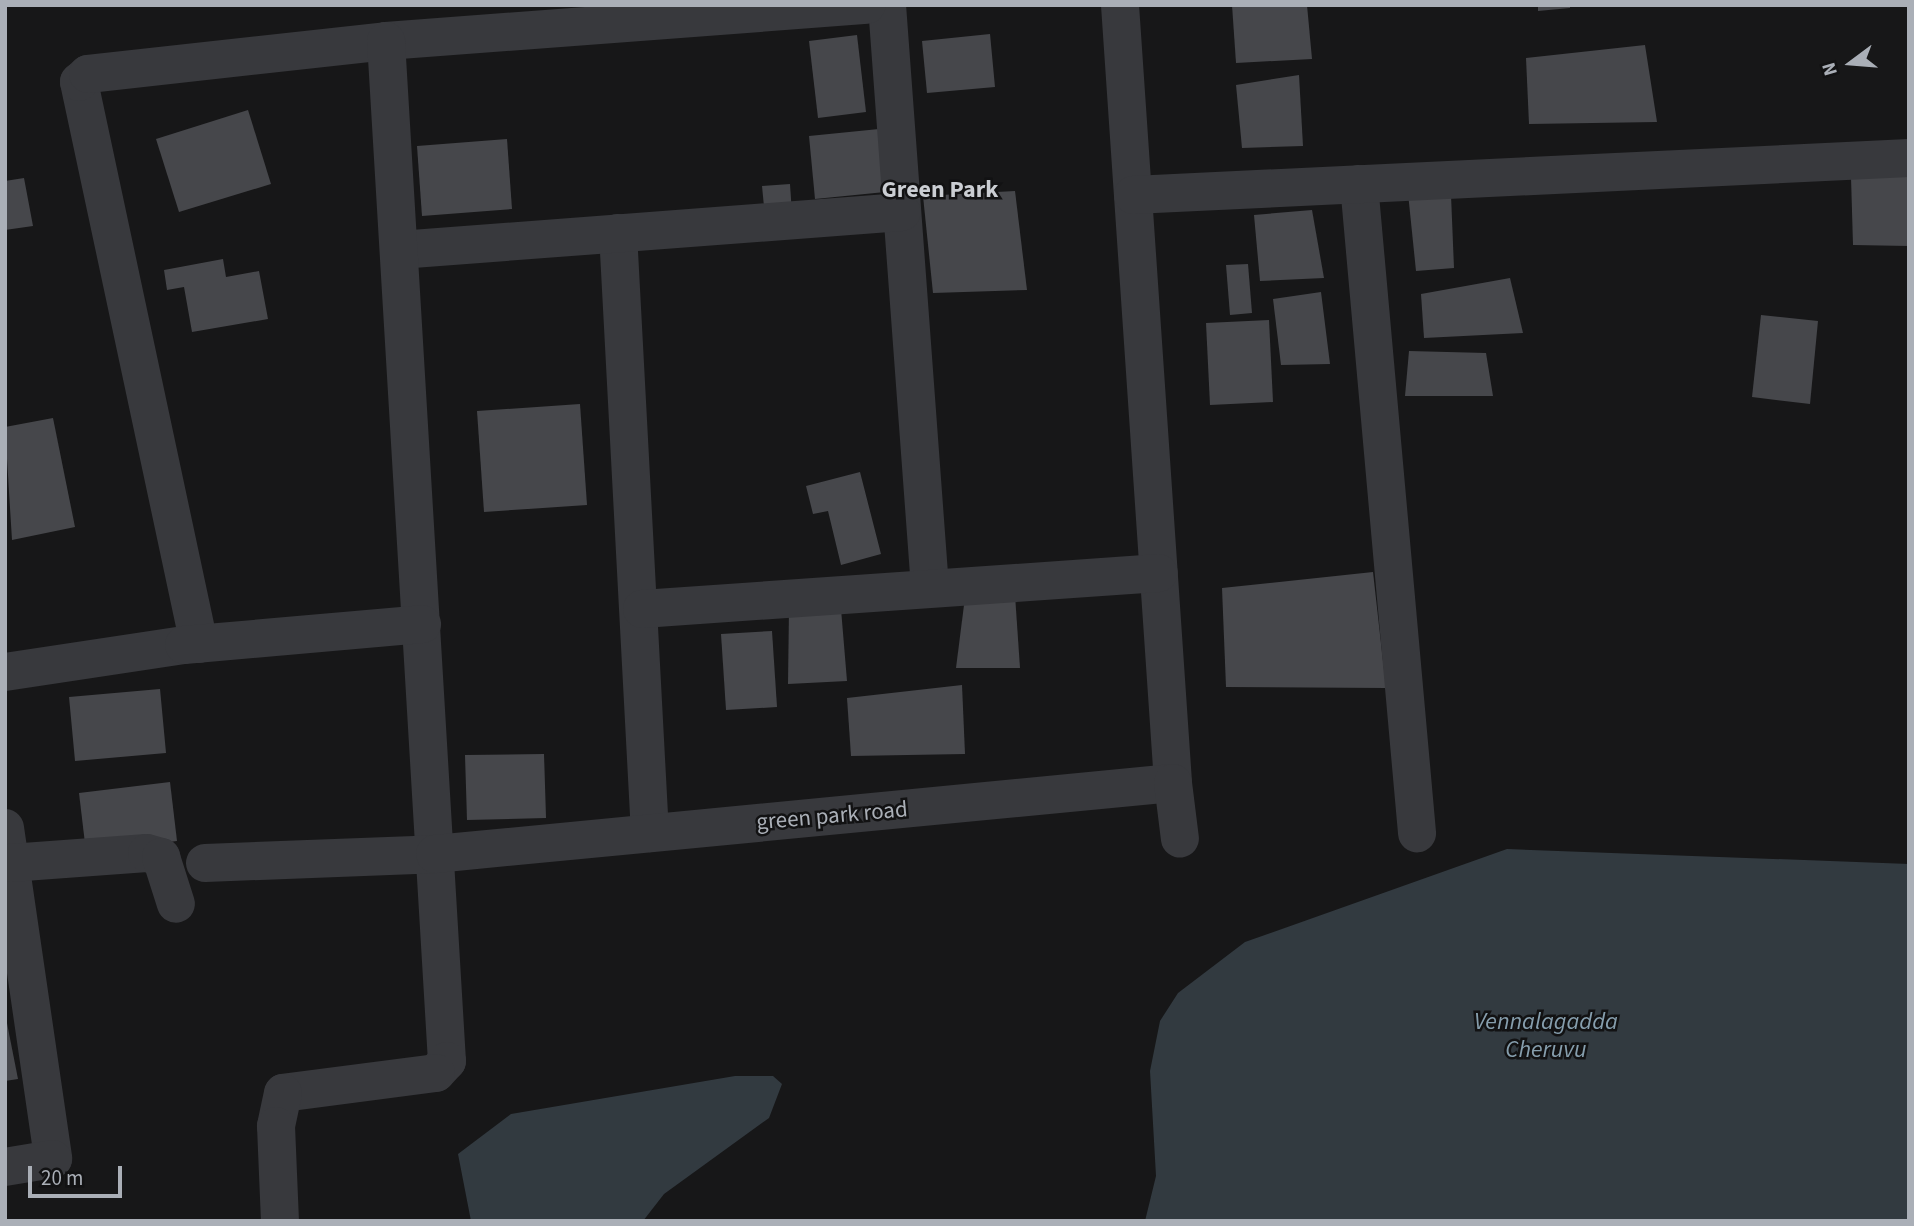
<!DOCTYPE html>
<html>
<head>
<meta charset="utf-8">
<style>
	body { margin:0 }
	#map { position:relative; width:1914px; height:1226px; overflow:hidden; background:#171718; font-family:"Source Sans 3",sans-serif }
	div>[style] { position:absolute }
	.water>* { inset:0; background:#323a40 }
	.building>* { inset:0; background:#46474b }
	.minor>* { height:38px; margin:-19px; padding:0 19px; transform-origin:19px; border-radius:19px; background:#38393d }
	span { translate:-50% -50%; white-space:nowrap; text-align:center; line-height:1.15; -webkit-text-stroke:5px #121213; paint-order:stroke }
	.street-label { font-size:23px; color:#aaafb7 }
	.neighbourhood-label { font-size:24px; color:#cbced3; font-weight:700 }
	.water-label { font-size:24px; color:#869ead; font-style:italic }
	.frame { position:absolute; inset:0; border:7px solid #aaafb7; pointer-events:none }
	.north { position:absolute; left:1816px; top:28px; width:70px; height:70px; -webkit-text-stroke:5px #121213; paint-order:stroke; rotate:254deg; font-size:19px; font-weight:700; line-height:28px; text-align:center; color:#aaafb7 }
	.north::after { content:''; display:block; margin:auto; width:24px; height:32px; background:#aaafb7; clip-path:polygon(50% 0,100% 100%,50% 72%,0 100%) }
	.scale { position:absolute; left:28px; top:1166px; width:94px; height:32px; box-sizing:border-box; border:4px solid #aaafb7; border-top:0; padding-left:9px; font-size:21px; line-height:24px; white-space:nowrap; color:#aaafb7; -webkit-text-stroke:5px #121213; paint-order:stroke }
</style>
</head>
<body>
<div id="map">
	<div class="water">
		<div style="clip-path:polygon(1507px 849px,1909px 864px,1909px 1221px,1145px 1221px,1156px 1176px,1150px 1071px,1160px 1021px,1178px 993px,1245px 942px)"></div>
		<div style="clip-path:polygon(735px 1076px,773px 1076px,782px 1084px,769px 1118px,664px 1194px,643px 1221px,471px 1221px,458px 1154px,511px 1114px)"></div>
	</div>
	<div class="building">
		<div style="clip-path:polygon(1232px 5px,1307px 5px,1312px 59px,1236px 63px)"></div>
		<div style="clip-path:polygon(1538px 5px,1570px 5px,1570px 8px,1538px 11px)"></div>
		<div style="clip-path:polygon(990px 34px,995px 87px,927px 93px,922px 41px)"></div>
		<div style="clip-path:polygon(857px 35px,866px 112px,818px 118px,809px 41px)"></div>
		<div style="clip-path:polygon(1645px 45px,1657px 122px,1529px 124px,1526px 58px)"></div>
		<div style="clip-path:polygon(1299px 75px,1303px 146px,1242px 148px,1236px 85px)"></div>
		<div style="clip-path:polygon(248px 110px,271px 184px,179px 212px,156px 139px)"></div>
		<div style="clip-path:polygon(879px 129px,885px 192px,815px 199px,809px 136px)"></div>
		<div style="clip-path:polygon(507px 139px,512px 209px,422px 216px,417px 146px)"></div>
		<div style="clip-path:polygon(1851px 177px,1909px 177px,1909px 246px,1853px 245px)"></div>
		<div style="clip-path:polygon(24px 178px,33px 226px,5px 230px,5px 181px)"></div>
		<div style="clip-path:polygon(790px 184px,792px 214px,765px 217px,762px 186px)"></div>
		<div style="clip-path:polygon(1015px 191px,1027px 290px,933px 293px,923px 196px)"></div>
		<div style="clip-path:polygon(1408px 193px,1451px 195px,1454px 268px,1416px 271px)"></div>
		<div style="clip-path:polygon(1312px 210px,1324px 278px,1260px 281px,1254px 215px)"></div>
		<div style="clip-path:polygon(223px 259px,226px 277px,259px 271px,268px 319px,192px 332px,184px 287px,167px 290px,164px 270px)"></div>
		<div style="clip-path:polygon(1248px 264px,1252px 313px,1230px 315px,1226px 265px)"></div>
		<div style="clip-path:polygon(1510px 278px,1523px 333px,1424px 338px,1421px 294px)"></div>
		<div style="clip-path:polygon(1321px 292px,1330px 364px,1281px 365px,1273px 299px)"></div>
		<div style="clip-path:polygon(1761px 315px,1818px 321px,1810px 404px,1752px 397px)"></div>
		<div style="clip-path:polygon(1269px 320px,1273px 402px,1210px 405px,1206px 323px)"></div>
		<div style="clip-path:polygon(1409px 351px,1486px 353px,1493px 396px,1405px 396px)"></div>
		<div style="clip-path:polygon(580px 404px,587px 505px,484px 512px,477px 411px)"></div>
		<div style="clip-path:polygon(53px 418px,75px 527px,12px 540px,5px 427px)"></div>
		<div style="clip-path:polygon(860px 472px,881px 554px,841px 565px,828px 511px,813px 514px,806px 486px)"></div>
		<div style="clip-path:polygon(1373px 572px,1386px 688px,1226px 687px,1222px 588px)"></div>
		<div style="clip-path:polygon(1015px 595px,1020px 668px,956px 668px,964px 605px)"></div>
		<div style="clip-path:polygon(789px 609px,841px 609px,847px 681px,788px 684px)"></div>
		<div style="clip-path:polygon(772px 631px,777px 707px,726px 710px,721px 634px)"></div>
		<div style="clip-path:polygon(962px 685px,965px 754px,851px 756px,847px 698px)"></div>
		<div style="clip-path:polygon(160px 689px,166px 753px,75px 761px,69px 697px)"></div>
		<div style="clip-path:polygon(544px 754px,546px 818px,467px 820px,465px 755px)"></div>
		<div style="clip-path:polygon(170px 782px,177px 841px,86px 852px,79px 793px)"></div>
		<div style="clip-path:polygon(5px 1013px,18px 1079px,5px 1081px)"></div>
	</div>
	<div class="minor">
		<div style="left:887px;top:5px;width:585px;rotate:85.78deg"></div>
		<div style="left:1120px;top:5px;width:780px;rotate:86.1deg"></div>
		<div style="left:386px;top:41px;width:482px;rotate:-4.3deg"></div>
		<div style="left:1359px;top:184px;width:652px;rotate:84.89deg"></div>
		<div style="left:1133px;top:195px;width:777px;rotate:-2.73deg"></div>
		<div style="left:618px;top:233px;width:601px;rotate:86.95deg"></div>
		<div style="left:399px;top:250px;width:504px;rotate:-4.32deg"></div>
		<div style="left:642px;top:609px;width:518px;rotate:-3.98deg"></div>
		<div style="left:199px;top:644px;width:575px;rotate:-102.05deg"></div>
		<div style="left:79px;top:82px;width:12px;rotate:-42deg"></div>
		<div style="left:88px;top:74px;width:300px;rotate:-6.3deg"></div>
		<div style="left:386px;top:41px;width:1022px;rotate:86.58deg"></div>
		<div style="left:447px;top:1061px;width:16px;rotate:133deg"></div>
		<div style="left:436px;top:1073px;width:154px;rotate:172.6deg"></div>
		<div style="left:283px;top:1093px;width:34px;rotate:102deg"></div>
		<div style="left:276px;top:1126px;width:95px;rotate:87.6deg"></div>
		<div style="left:5px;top:672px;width:181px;rotate:-8.6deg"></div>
		<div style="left:184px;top:645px;width:239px;rotate:-5deg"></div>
		<div style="left:5px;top:828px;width:334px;rotate:81.7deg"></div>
		<div style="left:53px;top:1159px;width:49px;rotate:170.5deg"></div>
		<div style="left:10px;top:863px;width:137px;rotate:-4.2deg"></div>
		<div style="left:147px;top:853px;width:15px;rotate:16deg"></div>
		<div style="left:161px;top:857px;width:49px;rotate:72.3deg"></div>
		<div style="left:205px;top:863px;width:230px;rotate:-2.2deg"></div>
		<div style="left:435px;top:854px;width:741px;rotate:-5.5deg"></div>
		<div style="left:1173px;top:783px;width:56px;rotate:82.9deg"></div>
	</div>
	<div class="street-label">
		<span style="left:832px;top:816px;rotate:-5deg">green park road</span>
	</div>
	<div class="neighbourhood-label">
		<span style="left:940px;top:190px">Green Park</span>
	</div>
	<div class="water-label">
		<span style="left:1546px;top:1036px">Vennalagadda<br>Cheruvu</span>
	</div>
	<div class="frame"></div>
	<div class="north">N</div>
	<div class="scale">20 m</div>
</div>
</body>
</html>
